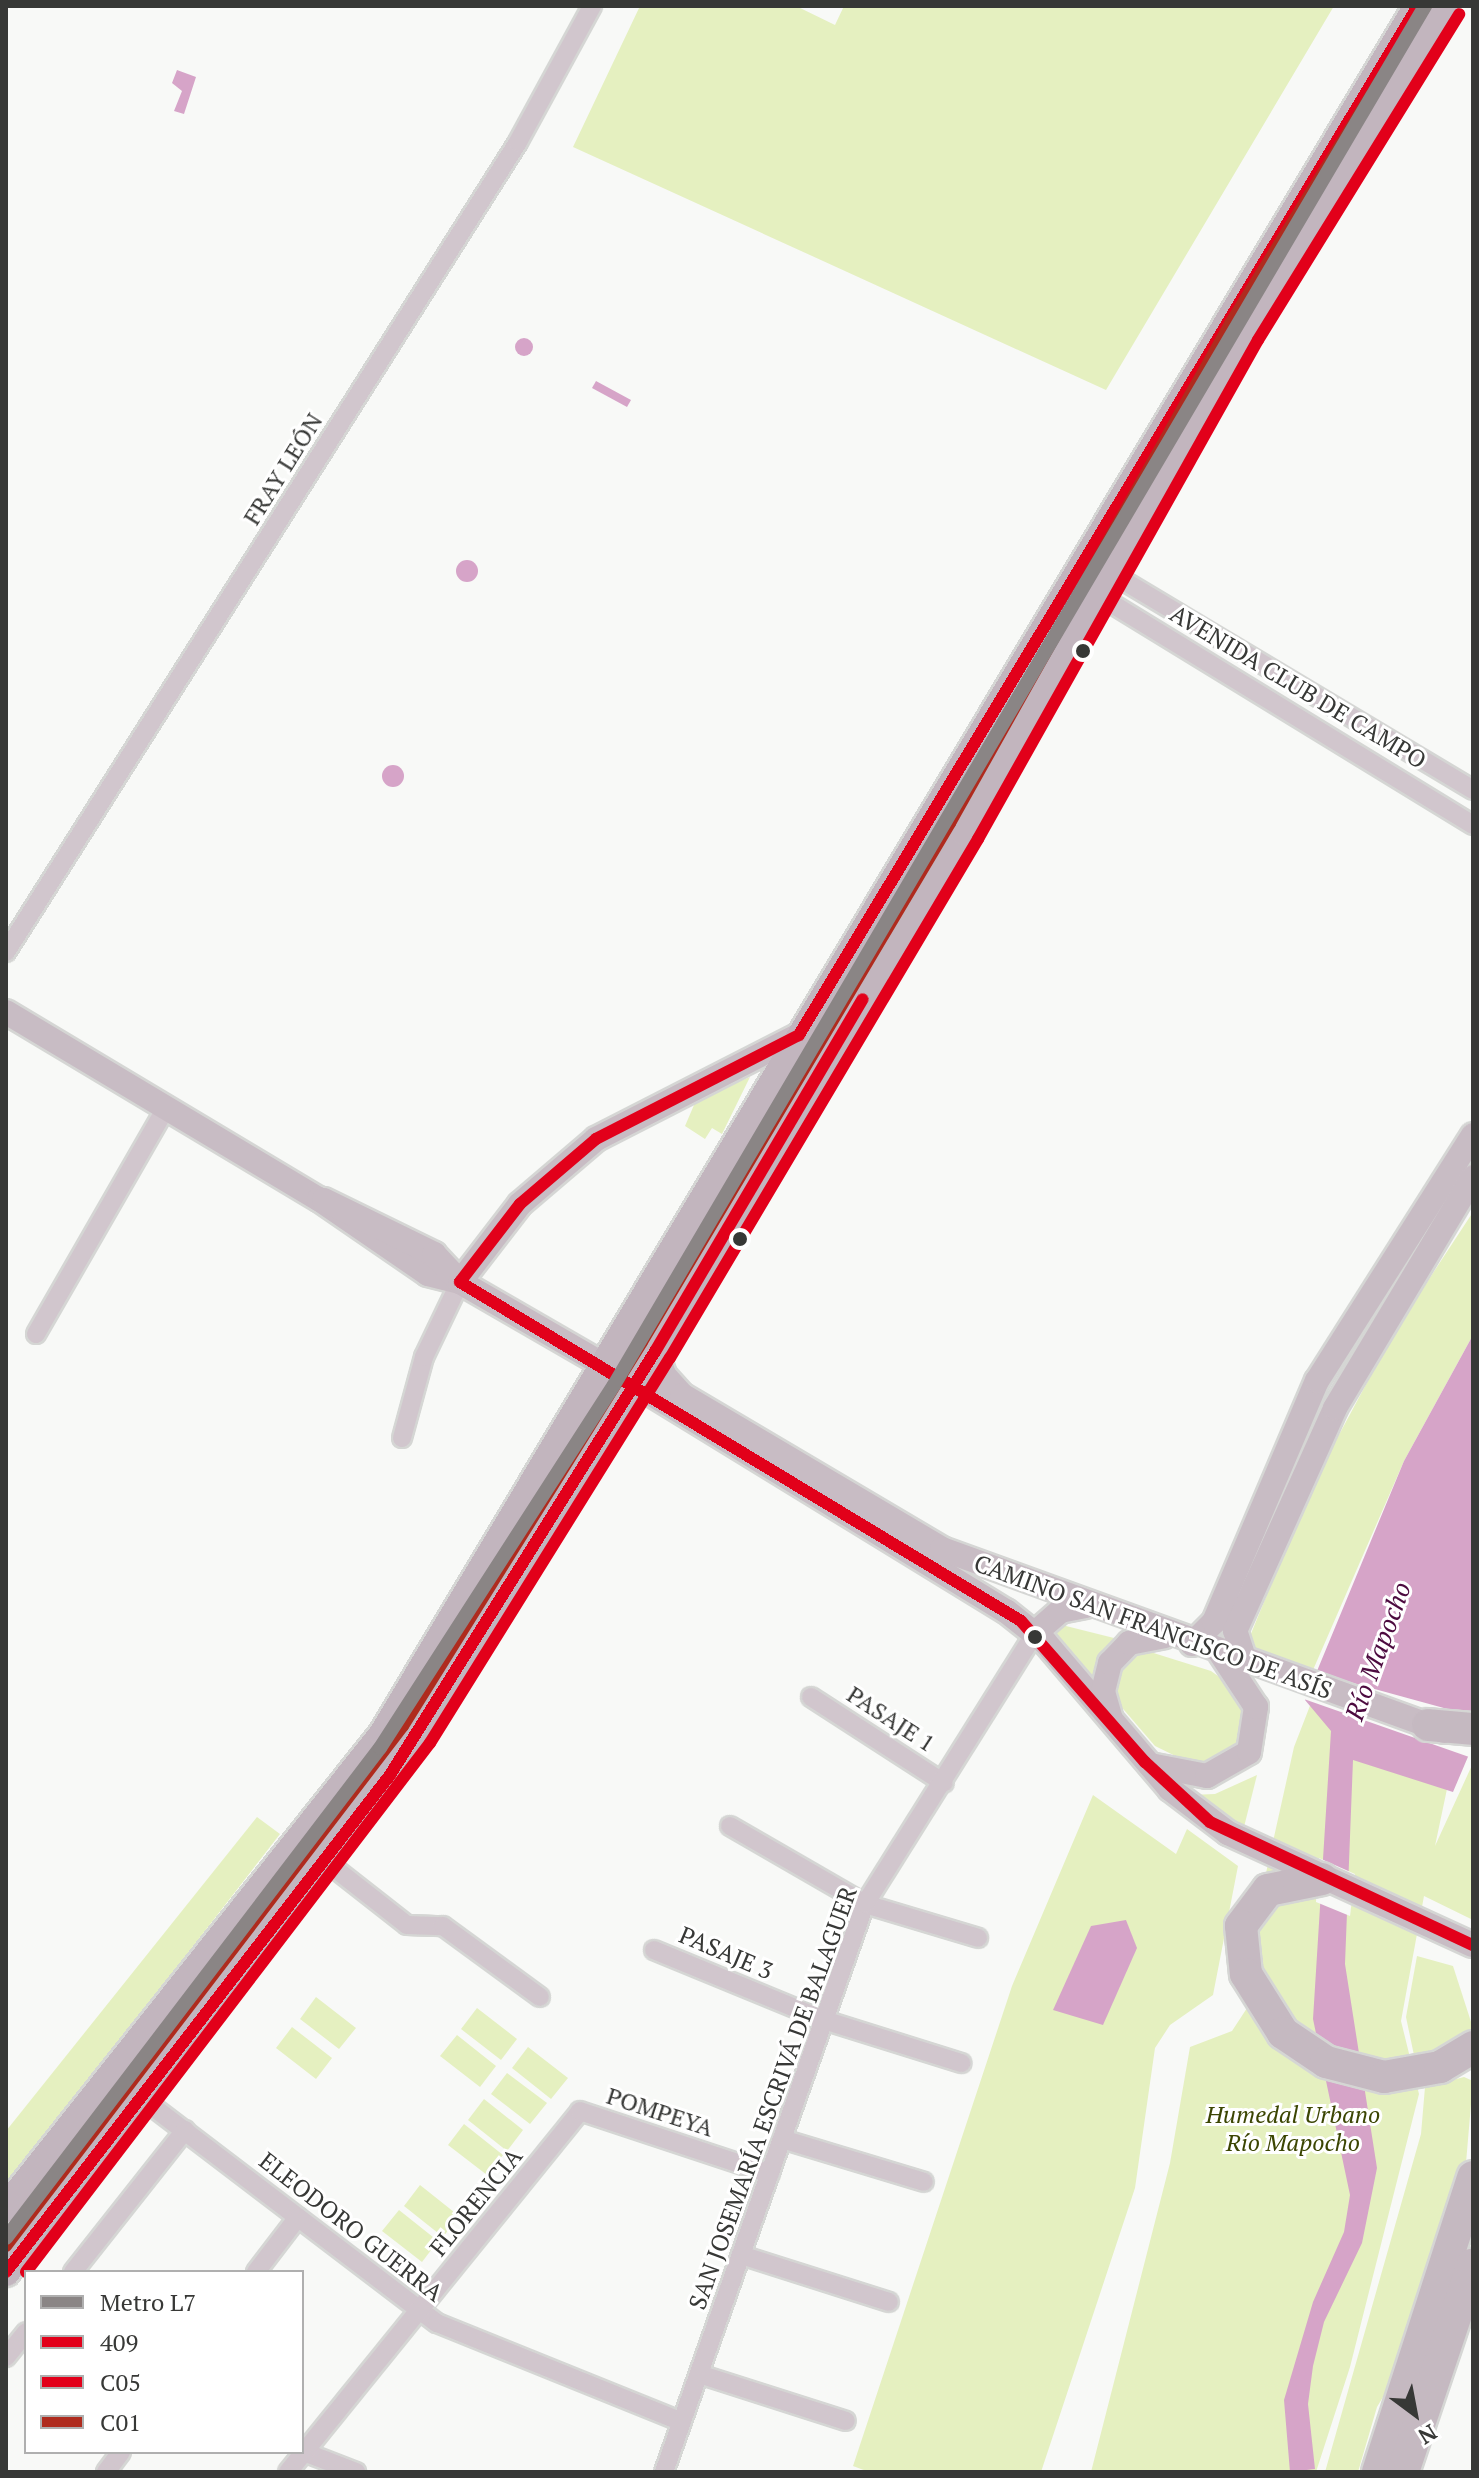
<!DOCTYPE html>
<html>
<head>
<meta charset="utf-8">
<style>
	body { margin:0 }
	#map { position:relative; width:1479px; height:2478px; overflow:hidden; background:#f8f9f7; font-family:"PT Serif",serif }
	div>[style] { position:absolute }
	.green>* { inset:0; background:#e5f0c0 }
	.water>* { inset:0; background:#d6a4c8 }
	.round { border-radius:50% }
	.pier>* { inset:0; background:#f8f9f7 }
	.roads { filter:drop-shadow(2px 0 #d5d6d4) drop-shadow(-2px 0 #d5d6d4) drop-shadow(0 2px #d5d6d4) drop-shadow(0 -2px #d5d6d4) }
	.street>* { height:18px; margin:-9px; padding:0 9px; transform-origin:9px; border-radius:9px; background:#d1c6cd }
	.secondary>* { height:24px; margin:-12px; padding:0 12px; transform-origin:12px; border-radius:12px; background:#c8bcc4 }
	.primary>* { height:28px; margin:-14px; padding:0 14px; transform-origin:14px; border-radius:14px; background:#c2b5be }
	.highway>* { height:32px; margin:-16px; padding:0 16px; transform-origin:16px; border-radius:16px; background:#c5b9c1 }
	.bus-1>* { height:12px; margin:-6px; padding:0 6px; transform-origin:6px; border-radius:6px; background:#e2001a }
	.bus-2>* { height:12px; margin:-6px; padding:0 6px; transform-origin:6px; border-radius:6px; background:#e2001a }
	.bus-3>* { height:12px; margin:-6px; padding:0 6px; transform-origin:6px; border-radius:6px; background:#af2b1e }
	.metro-1>* { height:14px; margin:-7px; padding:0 7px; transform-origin:7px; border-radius:7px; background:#8a8585 }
	.dots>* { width:22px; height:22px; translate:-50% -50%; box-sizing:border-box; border:4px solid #fff; border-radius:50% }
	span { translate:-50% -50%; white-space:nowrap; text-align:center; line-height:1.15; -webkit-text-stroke:6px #fff; paint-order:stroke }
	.street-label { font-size:24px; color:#373836 }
	.park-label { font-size:24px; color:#3b4502; font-style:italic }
	.water-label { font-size:26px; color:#4c0a3f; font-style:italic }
	.frame { position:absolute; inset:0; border:8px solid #373836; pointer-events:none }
	.legend { position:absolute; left:24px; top:2270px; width:280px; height:184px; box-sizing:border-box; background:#fff; border:2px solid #afafaf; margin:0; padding:10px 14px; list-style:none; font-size:24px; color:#373836 }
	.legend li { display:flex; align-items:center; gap:16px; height:40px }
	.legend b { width:40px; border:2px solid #afafaf }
	.north { position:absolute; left:1375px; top:2374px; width:80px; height:80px; -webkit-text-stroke:6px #fff; paint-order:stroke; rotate:148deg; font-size:22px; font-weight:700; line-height:32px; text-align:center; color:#373836 }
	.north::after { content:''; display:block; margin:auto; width:28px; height:36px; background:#373836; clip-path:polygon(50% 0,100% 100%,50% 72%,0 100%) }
</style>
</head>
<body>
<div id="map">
	<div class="green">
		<div style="clip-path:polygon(640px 6px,796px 6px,835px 25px,844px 6px,1334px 6px,1106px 390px,573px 147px)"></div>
		<div style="clip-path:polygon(750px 1077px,722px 1134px,712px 1128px,705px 1139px,685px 1126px,697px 1098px)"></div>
		<div style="clip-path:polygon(1473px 1212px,1473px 1335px,1404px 1461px,1313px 1670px,1260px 1656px,1248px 1641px,1311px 1487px,1393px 1334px)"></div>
		<div style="clip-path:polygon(1062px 1625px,1114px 1638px,1093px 1680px,1051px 1635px)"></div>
		<div style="clip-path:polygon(1144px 1650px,1211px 1671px,1232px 1686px,1242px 1708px,1239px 1745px,1200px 1768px,1155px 1746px,1118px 1703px,1113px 1685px,1116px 1671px)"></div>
		<div style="clip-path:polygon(1325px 1667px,1451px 1770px,1435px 1846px,1473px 1763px,1473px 1920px,1424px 1896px,1401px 2021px,1419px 2094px,1350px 2367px,1316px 2472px,1091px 2472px,1170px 2163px,1190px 2047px,1232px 2031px,1249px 2005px,1264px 1882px,1294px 1747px)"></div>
		<div style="clip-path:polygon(1257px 1775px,1243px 1831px,1190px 1795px,1215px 1794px)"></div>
		<div style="clip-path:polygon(1093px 1795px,1176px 1854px,1187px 1829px,1238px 1866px,1213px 1995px,1170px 2025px,1155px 2048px,1135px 2188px,1041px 2472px,869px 2472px,853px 2466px,1012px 1986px)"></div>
		<div style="clip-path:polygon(257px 1817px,280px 1834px,6px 2188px,6px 2131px)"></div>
		<div style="clip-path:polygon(1417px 1956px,1453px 1966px,1473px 2028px,1415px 2060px,1406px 2017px)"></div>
		<div style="clip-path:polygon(316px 1997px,356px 2028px,339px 2049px,300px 2019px)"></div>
		<div style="clip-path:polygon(477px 2008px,517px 2039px,501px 2060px,461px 2029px)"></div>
		<div style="clip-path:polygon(292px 2027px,332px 2058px,316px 2079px,276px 2048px)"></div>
		<div style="clip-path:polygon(457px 2035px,496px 2066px,480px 2087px,440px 2056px)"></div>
		<div style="clip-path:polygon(528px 2047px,568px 2078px,551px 2099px,512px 2068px)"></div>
		<div style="clip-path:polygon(507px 2073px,547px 2103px,530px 2124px,491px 2094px)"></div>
		<div style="clip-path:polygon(1464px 2077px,1473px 2081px,1466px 2163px,1407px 2357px,1377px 2407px,1358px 2472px,1325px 2472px,1421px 2134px,1425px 2087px)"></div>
		<div style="clip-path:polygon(484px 2099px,523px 2130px,507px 2151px,468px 2120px)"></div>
		<div style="clip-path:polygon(464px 2124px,503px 2155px,487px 2175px,448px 2145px)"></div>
		<div style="clip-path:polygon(420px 2185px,459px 2216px,443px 2237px,404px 2206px)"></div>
		<div style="clip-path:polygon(399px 2210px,438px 2241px,422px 2262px,382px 2231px)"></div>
	</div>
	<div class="water">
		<div style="clip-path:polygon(177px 70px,196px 77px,184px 114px,174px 111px,182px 91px,172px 83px)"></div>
		<div class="round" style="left:515px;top:338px;width:18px;height:18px"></div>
		<div style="clip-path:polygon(596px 381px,631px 400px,627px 407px,592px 388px)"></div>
		<div class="round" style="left:456px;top:560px;width:22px;height:22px"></div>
		<div class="round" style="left:382px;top:765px;width:22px;height:22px"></div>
		<div style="clip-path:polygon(1473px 1335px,1473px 1745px,1453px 1792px,1353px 1760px,1345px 1964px,1377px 2168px,1362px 2243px,1324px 2322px,1313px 2366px,1308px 2404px,1315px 2469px,1290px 2472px,1284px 2400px,1313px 2302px,1344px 2232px,1350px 2195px,1313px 2019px,1331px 1731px,1305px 1700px,1404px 1461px)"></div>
		<div style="clip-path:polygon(1126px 1920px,1137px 1948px,1103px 2025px,1053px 2010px,1091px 1926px)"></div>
	</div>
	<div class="pier">
		<div style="clip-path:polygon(1309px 1671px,1473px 1716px,1472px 1758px,1301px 1698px)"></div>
		<div style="clip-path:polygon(1319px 1858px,1355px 1874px,1350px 1916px,1316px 1902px)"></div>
	</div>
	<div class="roads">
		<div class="street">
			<div style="left:1109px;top:572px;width:424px;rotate:30.9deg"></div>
			<div style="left:1096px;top:594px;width:442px;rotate:31.5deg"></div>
			<div style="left:6px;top:952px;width:958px;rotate:-57.7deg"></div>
			<div style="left:518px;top:142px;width:155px;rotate:-61.4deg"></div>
			<div style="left:36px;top:1334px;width:261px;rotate:-60.1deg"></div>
			<div style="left:402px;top:1438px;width:84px;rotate:-74.8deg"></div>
			<div style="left:424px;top:1357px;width:83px;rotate:-64.4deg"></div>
			<div style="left:811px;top:1697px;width:158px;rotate:32.9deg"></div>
			<div style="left:730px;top:1826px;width:156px;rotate:30deg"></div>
			<div style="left:865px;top:1904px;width:118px;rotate:16.7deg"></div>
			<div style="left:324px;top:1860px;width:105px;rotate:38.1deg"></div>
			<div style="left:407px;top:1925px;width:36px;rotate:2deg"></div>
			<div style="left:443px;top:1926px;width:120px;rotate:36.2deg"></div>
			<div style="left:654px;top:1950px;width:184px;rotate:22.4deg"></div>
			<div style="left:824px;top:2020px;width:144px;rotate:17.4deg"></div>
			<div style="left:140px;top:2097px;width:373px;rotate:37.3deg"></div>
			<div style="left:437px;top:2323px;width:264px;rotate:22deg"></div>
			<div style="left:782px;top:2139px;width:148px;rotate:16.8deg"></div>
			<div style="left:741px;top:2255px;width:155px;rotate:17.6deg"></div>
			<div style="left:73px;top:2272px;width:181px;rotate:-51.7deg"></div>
			<div style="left:256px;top:2272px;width:69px;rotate:-52.6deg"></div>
			<div style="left:6px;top:2357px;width:32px;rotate:-51deg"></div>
			<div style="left:699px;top:2374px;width:154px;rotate:17.7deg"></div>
			<div style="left:304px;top:2452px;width:56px;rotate:21deg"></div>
			<div style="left:106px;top:2472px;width:25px;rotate:-53deg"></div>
			<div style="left:288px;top:2472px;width:464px;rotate:-51deg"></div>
			<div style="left:580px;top:2111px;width:200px;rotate:18.3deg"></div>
			<div style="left:664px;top:2472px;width:603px;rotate:-70.51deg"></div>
			<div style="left:865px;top:1904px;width:320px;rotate:-57.9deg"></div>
		</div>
		<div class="secondary">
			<div style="left:6px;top:1012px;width:365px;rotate:30.9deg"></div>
			<div style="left:319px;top:1199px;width:132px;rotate:34.5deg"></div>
			<div style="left:428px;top:1274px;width:33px;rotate:14deg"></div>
			<div style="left:460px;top:1282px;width:172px;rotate:30deg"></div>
			<div style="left:609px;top:1368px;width:465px;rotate:31.5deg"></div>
			<div style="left:1006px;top:1611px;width:50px;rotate:38.5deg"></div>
			<div style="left:1045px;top:1642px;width:193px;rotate:49.6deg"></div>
			<div style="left:1170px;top:1789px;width:73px;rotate:37.2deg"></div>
			<div style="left:1228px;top:1833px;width:269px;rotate:24.6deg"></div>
			<div style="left:324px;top:1200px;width:123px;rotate:26.1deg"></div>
			<div style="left:434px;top:1254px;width:38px;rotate:47deg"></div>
			<div style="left:460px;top:1282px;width:98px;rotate:-52.4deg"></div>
			<div style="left:520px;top:1204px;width:100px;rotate:-40.5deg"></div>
			<div style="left:596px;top:1139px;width:228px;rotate:-27.1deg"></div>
			<div style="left:656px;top:1350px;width:26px;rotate:72deg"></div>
			<div style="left:664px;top:1375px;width:27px;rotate:48deg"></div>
			<div style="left:682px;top:1395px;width:302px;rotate:30.6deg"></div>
			<div style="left:942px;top:1549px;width:534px;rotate:19.93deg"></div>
			<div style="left:1035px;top:1633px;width:33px;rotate:-41deg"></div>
			<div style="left:1060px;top:1611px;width:25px;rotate:-11deg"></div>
			<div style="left:1192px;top:1644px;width:31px;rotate:-45deg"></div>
			<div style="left:1214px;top:1622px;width:262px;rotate:-66.9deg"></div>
			<div style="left:1317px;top:1381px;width:291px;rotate:-57.6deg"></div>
			<div style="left:1245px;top:1661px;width:32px;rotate:-108deg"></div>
			<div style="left:1235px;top:1631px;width:244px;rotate:-65.8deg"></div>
			<div style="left:1335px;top:1408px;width:269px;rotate:-59.1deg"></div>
			<div style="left:1110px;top:1716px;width:26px;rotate:-106deg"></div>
			<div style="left:1103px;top:1691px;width:29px;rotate:-76deg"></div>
			<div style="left:1110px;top:1663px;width:28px;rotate:-46deg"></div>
			<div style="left:1129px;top:1643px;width:36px;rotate:-11deg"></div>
			<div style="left:1150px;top:1765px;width:58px;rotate:10.9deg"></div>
			<div style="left:1207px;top:1776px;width:48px;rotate:-29.7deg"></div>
			<div style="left:1249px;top:1752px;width:46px;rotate:-81.2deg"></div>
			<div style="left:1256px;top:1707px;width:64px;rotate:-123.4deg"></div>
		</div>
		<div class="primary">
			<div style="left:6px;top:2208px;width:606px;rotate:-51.5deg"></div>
			<div style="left:383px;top:1734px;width:2014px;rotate:-59.08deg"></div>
			<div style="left:6px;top:2272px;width:676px;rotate:-52.64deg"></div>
			<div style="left:416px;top:1735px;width:454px;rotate:-58.1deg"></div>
			<div style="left:656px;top:1350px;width:604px;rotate:-59.31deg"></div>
			<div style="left:964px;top:831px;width:572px;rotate:-60.7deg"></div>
			<div style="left:1244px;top:332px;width:383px;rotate:-58.3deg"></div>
		</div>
		<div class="highway">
			<div style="left:1428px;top:1725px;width:45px;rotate:5.1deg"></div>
			<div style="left:1322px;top:1879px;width:55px;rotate:168.5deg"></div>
			<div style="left:1268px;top:1890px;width:45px;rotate:126.9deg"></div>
			<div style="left:1241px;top:1926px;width:48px;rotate:84.1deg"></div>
			<div style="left:1246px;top:1974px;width:70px;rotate:57.9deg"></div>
			<div style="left:1283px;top:2033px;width:52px;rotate:34deg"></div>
			<div style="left:1326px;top:2062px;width:60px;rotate:14.5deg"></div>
			<div style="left:1384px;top:2077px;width:57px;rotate:-10.1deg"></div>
			<div style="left:1440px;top:2067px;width:39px;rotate:-31deg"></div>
			<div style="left:1378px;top:2472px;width:310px;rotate:-72.1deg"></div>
			<div style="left:1403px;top:2472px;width:219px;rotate:-71.4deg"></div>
		</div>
	</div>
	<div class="bus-1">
		<div style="left:1418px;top:6px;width:1201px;rotate:121.03deg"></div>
		<div style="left:799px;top:1035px;width:228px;rotate:152.9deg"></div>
		<div style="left:596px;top:1139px;width:100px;rotate:139.5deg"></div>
		<div style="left:520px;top:1204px;width:98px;rotate:127.6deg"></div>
		<div style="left:460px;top:1282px;width:655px;rotate:31.14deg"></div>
		<div style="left:1021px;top:1621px;width:188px;rotate:48.7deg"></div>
		<div style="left:1145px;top:1762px;width:88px;rotate:42.7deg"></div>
		<div style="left:1210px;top:1822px;width:290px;rotate:25.1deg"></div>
		<div style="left:6px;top:2272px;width:628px;rotate:-52.31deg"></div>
		<div style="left:390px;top:1775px;width:501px;rotate:-57.96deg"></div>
		<div style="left:656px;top:1350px;width:407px;rotate:-59.5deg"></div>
	</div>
	<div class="bus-2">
		<div style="left:26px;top:2272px;width:666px;rotate:-52.63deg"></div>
		<div style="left:430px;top:1743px;width:454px;rotate:-58.1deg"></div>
		<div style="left:670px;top:1358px;width:604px;rotate:-59.31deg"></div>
		<div style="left:978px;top:839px;width:572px;rotate:-60.7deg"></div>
		<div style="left:1258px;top:340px;width:383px;rotate:-58.3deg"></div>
	</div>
	<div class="bus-3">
		<div style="left:6px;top:2246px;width:654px;rotate:-52.64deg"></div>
		<div style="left:403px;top:1726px;width:452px;rotate:-58.1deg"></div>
		<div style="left:642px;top:1342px;width:604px;rotate:-59.31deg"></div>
		<div style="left:950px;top:823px;width:572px;rotate:-60.7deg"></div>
		<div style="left:1230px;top:324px;width:374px;rotate:-58.4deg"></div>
	</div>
	<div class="metro-1">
		<div style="left:6px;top:2238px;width:616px;rotate:-52.65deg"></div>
		<div style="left:380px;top:1748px;width:432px;rotate:-57.2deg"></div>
		<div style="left:614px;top:1385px;width:1600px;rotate:-59.54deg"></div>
	</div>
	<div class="dots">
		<div style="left:1083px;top:651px;background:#373836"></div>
		<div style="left:740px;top:1239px;background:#373836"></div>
		<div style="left:1035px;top:1637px;background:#373836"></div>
	</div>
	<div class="street-label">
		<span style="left:283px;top:469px;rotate:-58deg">FRAY LEÓN</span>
		<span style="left:1298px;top:687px;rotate:31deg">AVENIDA CLUB DE CAMPO</span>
		<span style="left:1153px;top:1627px;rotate:20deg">CAMINO SAN FRANCISCO DE ASÍS</span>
		<span style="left:891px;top:1719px;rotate:33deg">PASAJE 1</span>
		<span style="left:726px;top:1953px;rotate:23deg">PASAJE 3</span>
		<span style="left:773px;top:2098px;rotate:-70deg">SAN JOSEMARÍA ESCRIVÁ DE BALAGUER</span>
		<span style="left:660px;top:2112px;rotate:18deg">POMPEYA</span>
		<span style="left:476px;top:2202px;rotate:-51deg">FLORENCIA</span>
		<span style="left:351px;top:2227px;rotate:38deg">ELEODORO GUERRA</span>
	</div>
	<div class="park-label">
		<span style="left:1293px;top:2129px">Humedal Urbano<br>Río Mapocho</span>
	</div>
	<div class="water-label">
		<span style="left:1378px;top:1651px;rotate:-70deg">Río Mapocho</span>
	</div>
	<div class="frame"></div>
	<ul class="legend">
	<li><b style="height:10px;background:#8a8585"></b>Metro L7</li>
	<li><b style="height:10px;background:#e2001a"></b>409</li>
	<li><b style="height:10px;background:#e2001a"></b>C05</li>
	<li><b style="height:10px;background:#af2b1e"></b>C01</li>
	</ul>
	<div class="north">N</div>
</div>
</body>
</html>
